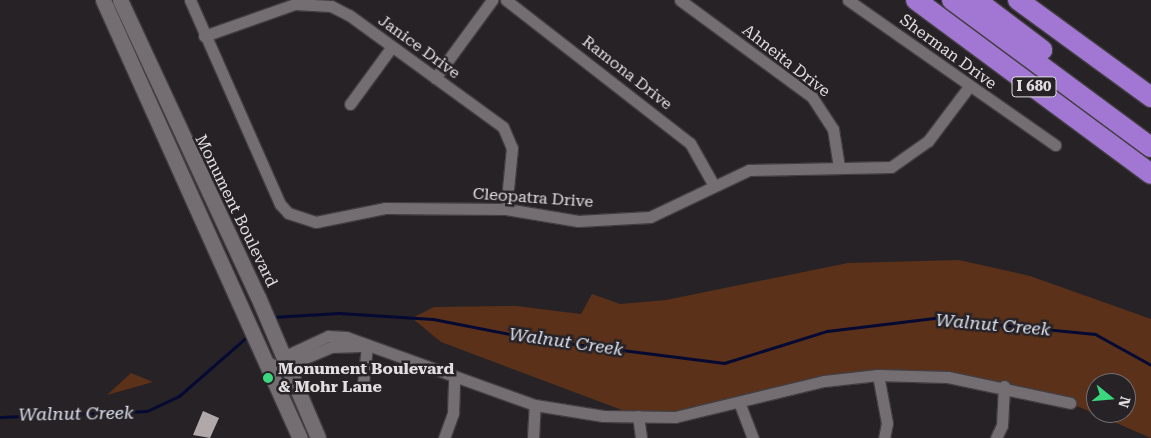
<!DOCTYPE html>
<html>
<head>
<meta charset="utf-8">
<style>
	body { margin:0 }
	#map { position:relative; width:1151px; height:438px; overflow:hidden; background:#272225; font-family:"Roboto Serif",serif }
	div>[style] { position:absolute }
	.green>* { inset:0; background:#5c3119 }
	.stream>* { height:3px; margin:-1.5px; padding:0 1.5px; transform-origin:1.5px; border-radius:1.5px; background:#050a33 }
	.building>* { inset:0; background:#b1a8a9 }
	.roads { filter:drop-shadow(1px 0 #423e41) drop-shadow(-1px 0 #423e41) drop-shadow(0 1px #423e41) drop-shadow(0 -1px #423e41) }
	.minor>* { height:11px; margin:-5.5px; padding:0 5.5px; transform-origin:5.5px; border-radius:5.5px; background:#746e72 }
	.secondary>* { height:15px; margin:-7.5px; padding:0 7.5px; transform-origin:7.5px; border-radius:7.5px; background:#746e72 }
	.motorway>* { height:20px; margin:-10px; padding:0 10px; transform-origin:10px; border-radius:10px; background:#a177d3 }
	.dots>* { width:14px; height:14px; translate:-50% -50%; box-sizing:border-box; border:2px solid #272225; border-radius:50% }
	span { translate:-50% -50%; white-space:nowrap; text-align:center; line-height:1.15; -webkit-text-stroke:5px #272225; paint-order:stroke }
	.shield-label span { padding:1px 4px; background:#272225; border:1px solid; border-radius:4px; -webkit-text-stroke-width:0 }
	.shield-label { font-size:15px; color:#e2dfe1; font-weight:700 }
	.street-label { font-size:16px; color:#e2dfe1 }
	.poi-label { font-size:16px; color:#e2dfe1; font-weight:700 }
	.left { translate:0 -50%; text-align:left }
	.water-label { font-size:18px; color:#dce2f2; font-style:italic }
	.north { position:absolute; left:1086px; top:373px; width:50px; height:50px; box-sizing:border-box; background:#272225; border:1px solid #726e70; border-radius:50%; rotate:107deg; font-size:14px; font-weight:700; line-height:20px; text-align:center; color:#e2dfe1 }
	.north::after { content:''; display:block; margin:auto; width:18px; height:22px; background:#3bd77e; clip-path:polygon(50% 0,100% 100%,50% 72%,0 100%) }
</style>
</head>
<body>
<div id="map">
	<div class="green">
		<div style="clip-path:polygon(evenodd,959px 260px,1030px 276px,1151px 319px,1151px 438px,1070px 403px,1004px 386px,878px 375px,675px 417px,638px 416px,441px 342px,412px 318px,434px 307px,516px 306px,581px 314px,592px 294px,620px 304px,666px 300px,848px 263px,959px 260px,1096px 383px,1126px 383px,1126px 413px,1096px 413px,1096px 383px)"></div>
		<div style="clip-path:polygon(131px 373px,153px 382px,107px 395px)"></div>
	</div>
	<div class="stream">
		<div style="left:272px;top:317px;width:67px;rotate:-3.4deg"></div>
		<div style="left:339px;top:313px;width:94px;rotate:3.7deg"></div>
		<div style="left:433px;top:319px;width:104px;rotate:11.1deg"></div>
		<div style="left:535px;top:339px;width:191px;rotate:7.2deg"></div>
		<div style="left:724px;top:363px;width:108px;rotate:-17.3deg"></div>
		<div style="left:827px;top:331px;width:108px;rotate:-6.9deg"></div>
		<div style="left:934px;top:318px;width:162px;rotate:5.7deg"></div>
		<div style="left:1095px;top:334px;width:64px;rotate:29deg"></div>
		<div style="left:0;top:417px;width:147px;rotate:-2.3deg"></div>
		<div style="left:147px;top:411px;width:35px;rotate:-25deg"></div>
		<div style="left:179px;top:396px;width:93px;rotate:-41.1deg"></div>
	</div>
	<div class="building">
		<div style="clip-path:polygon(203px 411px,219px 418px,210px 438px,193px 435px)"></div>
	</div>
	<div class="roads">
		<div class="minor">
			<div style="left:190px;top:0;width:223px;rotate:66.2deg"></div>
			<div style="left:280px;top:204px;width:12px;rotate:48deg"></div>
			<div style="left:288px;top:213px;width:29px;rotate:18deg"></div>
			<div style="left:316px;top:222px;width:70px;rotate:-11.5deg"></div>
			<div style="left:385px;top:208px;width:121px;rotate:0.5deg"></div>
			<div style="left:506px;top:209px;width:73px;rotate:9.5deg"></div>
			<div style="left:578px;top:221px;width:72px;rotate:-3.2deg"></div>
			<div style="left:650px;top:217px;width:110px;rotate:-25.4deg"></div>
			<div style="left:749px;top:170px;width:142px;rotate:-1.2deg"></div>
			<div style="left:891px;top:167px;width:45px;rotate:-35.1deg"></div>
			<div style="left:928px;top:141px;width:66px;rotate:-53deg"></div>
			<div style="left:506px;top:0;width:233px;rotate:37.9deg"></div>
			<div style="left:690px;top:143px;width:47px;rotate:60.7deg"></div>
			<div style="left:680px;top:0;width:164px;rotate:36.3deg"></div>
			<div style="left:812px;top:97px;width:38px;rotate:57deg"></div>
			<div style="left:833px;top:129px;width:39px;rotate:81deg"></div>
			<div style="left:848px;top:0;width:253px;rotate:35deg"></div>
			<div style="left:204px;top:36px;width:96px;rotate:-19.4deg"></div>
			<div style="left:295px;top:4px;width:36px;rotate:3deg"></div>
			<div style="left:331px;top:6px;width:20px;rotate:27deg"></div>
			<div style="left:349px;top:15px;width:190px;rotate:36deg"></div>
			<div style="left:503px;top:127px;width:23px;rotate:67deg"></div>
			<div style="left:512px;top:148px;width:61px;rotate:95.6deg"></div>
			<div style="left:435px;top:78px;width:97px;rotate:-53.8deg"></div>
			<div style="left:350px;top:104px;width:69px;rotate:-53.8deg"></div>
			<div style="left:283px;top:357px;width:50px;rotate:-25deg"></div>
			<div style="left:328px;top:336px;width:18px;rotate:3deg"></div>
			<div style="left:346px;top:337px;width:201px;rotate:19.8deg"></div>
			<div style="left:535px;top:405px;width:69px;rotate:9.2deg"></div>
			<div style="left:603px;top:416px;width:72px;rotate:0.8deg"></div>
			<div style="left:675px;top:417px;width:153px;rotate:-13.6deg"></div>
			<div style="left:824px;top:381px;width:54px;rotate:-6.3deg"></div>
			<div style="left:878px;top:375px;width:70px;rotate:1.6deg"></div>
			<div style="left:948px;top:377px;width:125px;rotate:12deg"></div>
			<div style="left:269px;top:363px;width:14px;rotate:21deg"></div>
			<div style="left:282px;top:368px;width:53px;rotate:-23.2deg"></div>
			<div style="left:331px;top:347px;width:29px;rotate:-2deg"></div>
			<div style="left:878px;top:375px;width:49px;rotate:79.4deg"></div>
			<div style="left:887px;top:423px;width:15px;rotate:101deg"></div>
			<div style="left:363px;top:384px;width:36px;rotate:-84deg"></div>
			<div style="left:739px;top:402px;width:39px;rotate:69deg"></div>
			<div style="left:638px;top:416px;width:22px;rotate:82deg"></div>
			<div style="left:444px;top:438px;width:27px;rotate:-70deg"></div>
			<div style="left:453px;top:413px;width:36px;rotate:-88deg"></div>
			<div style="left:533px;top:438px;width:33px;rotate:-87deg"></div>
			<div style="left:996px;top:438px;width:14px;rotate:-65deg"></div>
			<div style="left:1002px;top:425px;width:39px;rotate:-87deg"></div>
		</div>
		<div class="secondary">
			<div style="left:103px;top:0;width:480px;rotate:65.8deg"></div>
			<div style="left:120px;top:0;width:327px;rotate:65.1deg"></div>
			<div style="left:258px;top:297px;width:153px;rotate:66.9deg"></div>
		</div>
		<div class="motorway">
			<div style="left:916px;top:0;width:292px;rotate:36.5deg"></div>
			<div style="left:952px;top:0;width:247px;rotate:36.5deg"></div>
			<div style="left:976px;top:0;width:83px;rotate:37.1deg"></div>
			<div style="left:1018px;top:0;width:165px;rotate:36.1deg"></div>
		</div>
	</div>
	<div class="dots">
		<div style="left:268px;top:378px;background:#3bd77e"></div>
	</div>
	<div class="shield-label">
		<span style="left:1034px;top:87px">I 680</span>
	</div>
	<div class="street-label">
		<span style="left:419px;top:47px;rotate:36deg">Janice Drive</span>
		<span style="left:948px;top:52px;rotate:36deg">Sherman Drive</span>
		<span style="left:786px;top:61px;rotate:38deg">Ahneita Drive</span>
		<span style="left:627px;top:73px;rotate:38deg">Ramona Drive</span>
		<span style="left:533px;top:198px;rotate:4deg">Cleopatra Drive</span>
		<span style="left:236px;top:211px;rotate:64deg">Monument Boulevard</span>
	</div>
	<div class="poi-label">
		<span class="left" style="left:278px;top:378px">Monument Boulevard<br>&amp; Mohr Lane</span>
	</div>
	<div class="water-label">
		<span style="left:993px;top:325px;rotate:5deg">Walnut Creek</span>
		<span style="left:566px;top:342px;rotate:8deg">Walnut Creek</span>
		<span style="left:76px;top:414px;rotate:-1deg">Walnut Creek</span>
	</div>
	<div class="north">N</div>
</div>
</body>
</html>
